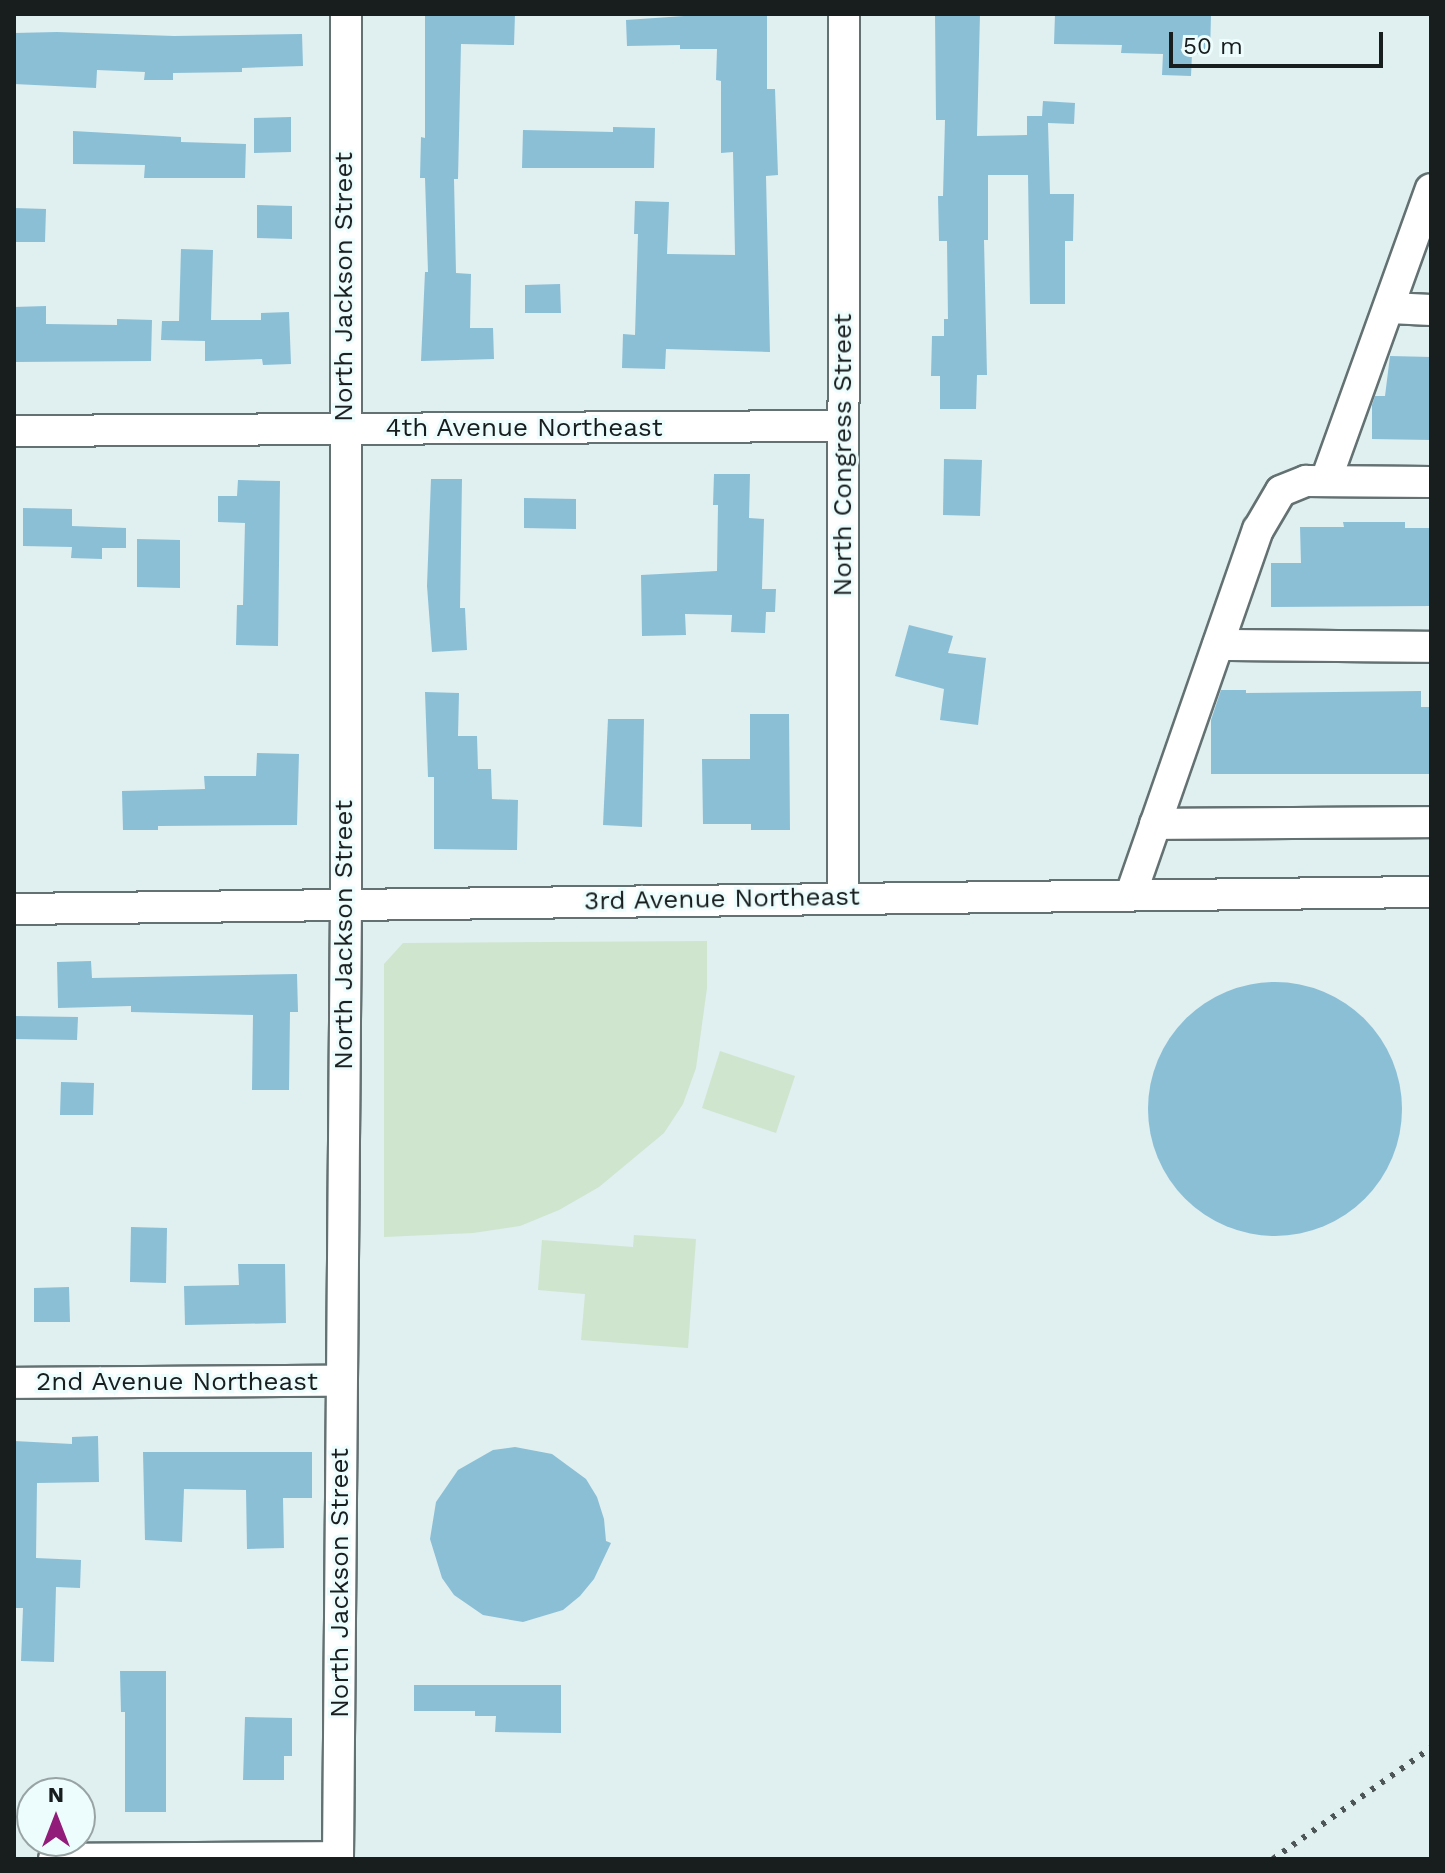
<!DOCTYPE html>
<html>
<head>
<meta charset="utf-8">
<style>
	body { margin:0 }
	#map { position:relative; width:1445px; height:1873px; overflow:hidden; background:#e0eff0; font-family:"Work Sans",sans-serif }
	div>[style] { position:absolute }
	.green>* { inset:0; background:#cfe5ce }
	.building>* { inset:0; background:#8bbfd6 }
	.round { border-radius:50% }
	.roads { filter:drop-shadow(2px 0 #647172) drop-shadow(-2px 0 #647172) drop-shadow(0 2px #647172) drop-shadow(0 -2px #647172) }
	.minor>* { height:30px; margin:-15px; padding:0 15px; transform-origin:15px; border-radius:15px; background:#fff }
	.rail>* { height:6px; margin-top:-3px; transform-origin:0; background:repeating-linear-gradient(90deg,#4d5556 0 4px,transparent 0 12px) }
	span { translate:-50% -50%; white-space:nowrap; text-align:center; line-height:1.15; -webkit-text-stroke:6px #edfdfd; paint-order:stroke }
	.street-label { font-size:26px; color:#181d1e }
	.frame { position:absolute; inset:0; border:16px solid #181d1e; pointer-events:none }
	.north { position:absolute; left:16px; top:1777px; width:80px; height:80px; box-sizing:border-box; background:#edfdfd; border:2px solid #98a3a4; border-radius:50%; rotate:0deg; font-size:22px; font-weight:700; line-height:32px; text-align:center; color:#181d1e }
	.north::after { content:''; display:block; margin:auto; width:28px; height:36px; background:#921c7a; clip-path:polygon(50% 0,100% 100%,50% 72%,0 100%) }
	.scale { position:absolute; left:1169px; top:32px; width:214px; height:36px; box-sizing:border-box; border:4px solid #181d1e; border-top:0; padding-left:10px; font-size:24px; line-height:28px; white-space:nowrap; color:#181d1e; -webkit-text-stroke:6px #edfdfd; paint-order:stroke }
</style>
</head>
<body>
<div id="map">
	<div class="green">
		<div style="clip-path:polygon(707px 941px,707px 988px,696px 1068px,683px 1104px,664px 1133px,599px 1187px,559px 1210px,520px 1226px,473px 1233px,384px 1237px,384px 964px,403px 943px)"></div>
		<div style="clip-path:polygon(720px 1051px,795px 1076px,776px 1133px,702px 1108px)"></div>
		<div style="clip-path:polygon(634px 1235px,696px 1239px,688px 1348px,581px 1340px,585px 1294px,538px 1290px,542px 1240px,633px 1247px)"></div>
	</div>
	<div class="building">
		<div style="clip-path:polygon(425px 14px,515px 14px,514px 45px,461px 44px,458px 179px,454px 179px,456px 273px,471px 274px,470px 328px,493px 328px,494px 359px,421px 361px,425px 272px,428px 272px,425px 178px,420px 178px,421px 137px,425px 138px)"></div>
		<div style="clip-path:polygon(713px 14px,767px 14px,767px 89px,775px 89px,778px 175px,766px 176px,770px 352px,666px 349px,665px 369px,622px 368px,623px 334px,635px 335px,638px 234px,634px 234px,635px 201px,669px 202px,667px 254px,735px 255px,733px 152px,721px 153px,721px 81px,716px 80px,717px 49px,680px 49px,680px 45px,627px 46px,626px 20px)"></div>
		<div style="clip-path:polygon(935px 14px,980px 14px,977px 136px,1027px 135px,1027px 116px,1042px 116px,1043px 101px,1075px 103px,1074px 124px,1048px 123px,1050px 194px,1074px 194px,1073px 241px,1065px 241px,1065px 304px,1030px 304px,1028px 175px,988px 175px,988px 240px,984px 240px,987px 375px,977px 375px,976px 409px,940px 409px,940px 376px,931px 376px,932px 336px,944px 336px,944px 319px,948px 319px,947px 241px,939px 241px,938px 196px,943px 196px,945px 120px,936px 120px)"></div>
		<div style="clip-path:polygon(1055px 14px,1211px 15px,1210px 54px,1192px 54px,1191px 76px,1162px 75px,1163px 54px,1121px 53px,1122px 45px,1054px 44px)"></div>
		<div style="clip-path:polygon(57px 32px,174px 36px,302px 34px,303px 66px,242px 68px,242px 72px,173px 73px,173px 80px,144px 80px,145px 72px,97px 70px,96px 88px,14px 84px,14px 33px)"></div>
		<div style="clip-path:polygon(291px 117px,291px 152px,254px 153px,254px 118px)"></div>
		<div style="clip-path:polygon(613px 127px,655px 128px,654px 168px,522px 168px,523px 130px,613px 132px)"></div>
		<div style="clip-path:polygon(73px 131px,181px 137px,181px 142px,246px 144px,245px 178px,144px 178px,145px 165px,73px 164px)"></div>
		<div style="clip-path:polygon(257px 205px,292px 206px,292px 239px,257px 238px)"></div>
		<div style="clip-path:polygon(14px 208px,46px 209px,45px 242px,14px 242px)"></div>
		<div style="clip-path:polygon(181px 249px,213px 250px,211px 320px,261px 320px,261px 313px,289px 312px,291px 364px,263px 365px,262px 359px,205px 361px,205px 341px,161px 340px,162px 321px,179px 321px)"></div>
		<div style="clip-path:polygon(560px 284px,561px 313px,525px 313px,525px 285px)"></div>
		<div style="clip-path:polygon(46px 306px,46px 324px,117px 325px,117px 319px,152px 320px,151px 361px,14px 362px,14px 307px)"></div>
		<div style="clip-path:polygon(1390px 356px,1431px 357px,1431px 440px,1372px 439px,1372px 405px,1375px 396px,1385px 396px)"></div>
		<div style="clip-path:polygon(944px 459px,982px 460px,980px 516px,943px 515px)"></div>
		<div style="clip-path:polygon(714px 474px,750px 474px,749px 518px,764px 519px,762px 589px,776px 589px,775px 612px,766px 612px,765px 633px,731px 632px,732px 615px,685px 614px,686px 635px,642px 636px,641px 575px,717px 571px,718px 505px,713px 505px)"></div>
		<div style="clip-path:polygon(431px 479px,462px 479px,460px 608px,465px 608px,467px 650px,432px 652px,427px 586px)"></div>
		<div style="clip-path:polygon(238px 480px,280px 481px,278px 646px,236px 645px,237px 605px,243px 605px,245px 523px,218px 522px,218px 496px,237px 496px)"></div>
		<div style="clip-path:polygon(524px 498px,576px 499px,576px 529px,524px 528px)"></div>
		<div style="clip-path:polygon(23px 508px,72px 509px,72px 526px,126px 528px,126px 548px,102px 548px,102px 559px,71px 558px,72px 547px,23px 546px)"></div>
		<div style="clip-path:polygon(1343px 522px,1405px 522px,1405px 528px,1431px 528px,1431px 606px,1271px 607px,1271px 563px,1301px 563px,1300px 527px,1344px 527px)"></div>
		<div style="clip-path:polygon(137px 539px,180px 540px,180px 588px,137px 587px)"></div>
		<div style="clip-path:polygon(909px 625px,953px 636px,948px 653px,986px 658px,978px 725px,940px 720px,944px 689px,895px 676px)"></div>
		<div style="clip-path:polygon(1221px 690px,1246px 690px,1246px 693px,1421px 691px,1421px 707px,1431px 707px,1431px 774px,1211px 774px,1211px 720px)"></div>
		<div style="clip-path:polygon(425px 692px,459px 693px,458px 736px,477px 736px,478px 769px,491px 769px,492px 799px,518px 800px,517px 850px,434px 849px,434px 777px,428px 777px)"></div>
		<div style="clip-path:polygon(750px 714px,789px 714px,790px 830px,751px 830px,751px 824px,703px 824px,702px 759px,750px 759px)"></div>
		<div style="clip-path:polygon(608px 719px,644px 719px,642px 827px,603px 825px)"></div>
		<div style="clip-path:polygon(257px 753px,299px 754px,297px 825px,158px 826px,158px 830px,123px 830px,122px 791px,205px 789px,204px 776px,256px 776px)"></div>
		<div style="clip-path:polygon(91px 961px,92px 978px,297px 974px,298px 1012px,290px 1012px,289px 1090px,252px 1090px,253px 1015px,131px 1012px,131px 1006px,58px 1008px,57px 962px)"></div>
		<div class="round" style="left:1148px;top:982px;width:254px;height:254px"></div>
		<div style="clip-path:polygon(14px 1016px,78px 1017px,77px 1040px,14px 1039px)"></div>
		<div style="clip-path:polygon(61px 1082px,94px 1083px,93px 1115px,60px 1115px)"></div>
		<div style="clip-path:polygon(131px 1227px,167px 1228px,166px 1283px,130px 1282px)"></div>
		<div style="clip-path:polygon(238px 1264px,285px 1264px,286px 1323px,185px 1325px,184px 1286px,239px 1285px)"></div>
		<div style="clip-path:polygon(69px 1287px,70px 1322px,34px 1322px,34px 1288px)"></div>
		<div style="clip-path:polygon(98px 1436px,99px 1482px,37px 1483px,36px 1558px,81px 1560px,80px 1588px,56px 1587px,54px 1662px,21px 1661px,23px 1608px,14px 1608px,14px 1441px,72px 1444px,72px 1437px)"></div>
		<div style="clip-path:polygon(515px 1447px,552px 1454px,586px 1479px,597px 1497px,604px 1519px,606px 1541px,611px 1543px,594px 1579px,580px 1596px,563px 1610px,523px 1622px,483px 1615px,454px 1595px,442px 1578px,430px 1539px,436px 1502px,458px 1470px,493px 1450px)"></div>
		<div style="clip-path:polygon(143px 1452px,312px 1452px,312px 1498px,283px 1498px,284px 1548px,247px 1549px,246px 1490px,184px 1489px,182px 1542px,145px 1540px)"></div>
		<div style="clip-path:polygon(120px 1671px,166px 1671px,166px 1812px,125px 1812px,125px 1712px,121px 1712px)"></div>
		<div style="clip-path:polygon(414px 1685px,561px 1685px,561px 1733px,495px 1732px,496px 1716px,475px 1716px,475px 1711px,414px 1711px)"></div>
		<div style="clip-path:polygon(245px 1717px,292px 1718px,292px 1756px,284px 1756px,284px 1780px,243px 1780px)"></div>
	</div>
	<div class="roads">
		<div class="minor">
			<div style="left:1390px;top:308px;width:41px;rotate:2.8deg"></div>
			<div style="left:14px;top:431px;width:828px;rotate:-0.35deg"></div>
			<div style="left:1326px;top:480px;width:309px;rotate:-70.2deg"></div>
			<div style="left:1218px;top:645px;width:213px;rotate:0.5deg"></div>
			<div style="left:1155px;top:824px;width:276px;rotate:-0.4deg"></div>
			<div style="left:1131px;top:894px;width:386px;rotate:-70.8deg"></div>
			<div style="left:1258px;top:530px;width:45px;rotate:-59.5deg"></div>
			<div style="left:1281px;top:491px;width:27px;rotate:-22deg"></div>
			<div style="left:1306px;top:481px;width:125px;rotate:0.5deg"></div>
			<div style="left:843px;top:897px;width:883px;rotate:-89.94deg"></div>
			<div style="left:14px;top:909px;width:1417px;rotate:-0.69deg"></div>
			<div style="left:14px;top:1383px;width:327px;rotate:-0.4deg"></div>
			<div style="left:54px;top:1859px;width:284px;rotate:-0.4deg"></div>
			<div style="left:338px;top:1857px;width:953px;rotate:-89.52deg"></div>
			<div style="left:346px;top:904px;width:890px;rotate:-90deg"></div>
		</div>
	</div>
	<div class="rail">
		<div style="left:1273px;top:1859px;width:193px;rotate:-35.1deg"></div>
	</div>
	<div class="street-label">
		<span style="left:344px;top:287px;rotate:-90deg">North Jackson Street</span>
		<span style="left:524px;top:428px">4th Avenue Northeast</span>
		<span style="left:843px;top:455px;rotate:-90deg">North Congress Street</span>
		<span style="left:722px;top:899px;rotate:-1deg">3rd Avenue Northeast</span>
		<span style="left:344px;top:935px;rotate:-90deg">North Jackson Street</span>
		<span style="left:177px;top:1382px">2nd Avenue Northeast</span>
		<span style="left:340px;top:1583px;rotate:-90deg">North Jackson Street</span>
	</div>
	<div class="frame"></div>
	<div class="north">N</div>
	<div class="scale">50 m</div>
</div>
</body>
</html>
